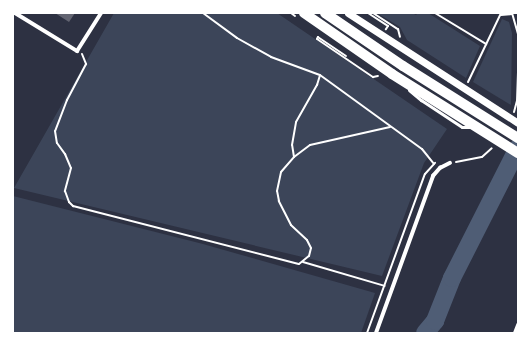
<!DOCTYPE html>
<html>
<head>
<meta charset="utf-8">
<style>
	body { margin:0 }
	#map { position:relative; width:531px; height:346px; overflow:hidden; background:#2d3142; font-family:"Roboto Condensed",sans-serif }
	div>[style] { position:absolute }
	.green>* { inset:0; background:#3c4559 }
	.river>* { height:18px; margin:-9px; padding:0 9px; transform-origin:9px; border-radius:9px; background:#4f5d75 }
	.building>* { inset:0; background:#626471 }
	.path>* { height:2px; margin:-1px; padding:0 1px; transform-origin:1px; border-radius:1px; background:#fff }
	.service>* { height:3px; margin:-1.5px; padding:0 1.5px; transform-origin:1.5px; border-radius:1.5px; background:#fff }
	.pedestrian>* { height:3.5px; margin:-1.75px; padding:0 1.75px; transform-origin:1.75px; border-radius:1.75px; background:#fff }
	.minor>* { height:4px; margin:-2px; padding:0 2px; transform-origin:2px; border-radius:2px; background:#fff }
	.tertiary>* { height:7px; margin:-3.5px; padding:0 3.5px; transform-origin:3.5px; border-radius:3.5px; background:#fff }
	.trunk>* { height:10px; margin:-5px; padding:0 5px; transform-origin:5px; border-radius:5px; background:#fff }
	span { translate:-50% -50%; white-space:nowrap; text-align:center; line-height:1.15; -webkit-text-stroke:3px #fff; paint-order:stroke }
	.frame { position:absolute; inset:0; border:14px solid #fff; pointer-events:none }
</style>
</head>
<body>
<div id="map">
	<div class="green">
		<div style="clip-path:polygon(114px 13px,277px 13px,447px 129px,424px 163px,382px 276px,14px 188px)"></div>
		<div style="clip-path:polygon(377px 13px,412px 13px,416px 15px,418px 13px,428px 13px,480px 46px,466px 78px,407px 40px,400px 27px)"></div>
		<div style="clip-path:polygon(502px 19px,509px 22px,512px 33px,511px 105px,473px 82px)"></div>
		<div style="clip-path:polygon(13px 196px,203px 244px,375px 293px,361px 333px,13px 333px)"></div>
	</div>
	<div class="river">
		<div style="left:425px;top:333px;width:16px;rotate:-50deg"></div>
		<div style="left:435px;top:321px;width:46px;rotate:-68.4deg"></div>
		<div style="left:452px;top:278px;width:146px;rotate:-63.1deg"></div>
	</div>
	<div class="building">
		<div style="clip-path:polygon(55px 13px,75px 13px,69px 22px)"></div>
	</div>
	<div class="path">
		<div style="left:203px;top:13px;width:42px;rotate:36.3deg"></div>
		<div style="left:237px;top:38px;width:39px;rotate:29deg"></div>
		<div style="left:271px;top:57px;width:52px;rotate:20.2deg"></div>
		<div style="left:320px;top:75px;width:126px;rotate:36deg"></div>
		<div style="left:422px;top:149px;width:19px;rotate:51deg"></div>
		<div style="left:291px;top:13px;width:5px;rotate:37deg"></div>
		<div style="left:368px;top:13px;width:24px;rotate:33deg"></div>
		<div style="left:388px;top:26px;width:4px;rotate:124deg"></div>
		<div style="left:373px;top:13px;width:30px;rotate:33deg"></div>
		<div style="left:398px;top:29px;width:8px;rotate:76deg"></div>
		<div style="left:435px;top:13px;width:60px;rotate:31.3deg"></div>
		<div style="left:512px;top:13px;width:22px;rotate:74deg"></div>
		<div style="left:501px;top:15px;width:11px;rotate:-5deg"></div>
		<div style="left:82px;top:54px;width:11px;rotate:68deg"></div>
		<div style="left:86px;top:64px;width:41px;rotate:117.8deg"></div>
		<div style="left:67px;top:100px;width:33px;rotate:111deg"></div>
		<div style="left:55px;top:131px;width:12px;rotate:81deg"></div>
		<div style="left:57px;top:143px;width:14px;rotate:54deg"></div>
		<div style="left:65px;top:154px;width:15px;rotate:67deg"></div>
		<div style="left:71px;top:168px;width:24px;rotate:105deg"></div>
		<div style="left:65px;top:191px;width:12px;rotate:70deg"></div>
		<div style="left:69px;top:202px;width:6px;rotate:45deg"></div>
		<div style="left:73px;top:206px;width:233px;rotate:14.4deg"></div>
		<div style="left:299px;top:264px;width:13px;rotate:-39deg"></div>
		<div style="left:309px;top:256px;width:8px;rotate:-76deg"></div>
		<div style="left:311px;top:248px;width:9px;rotate:-117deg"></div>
		<div style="left:307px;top:240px;width:22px;rotate:-137deg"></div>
		<div style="left:291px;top:225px;width:27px;rotate:-117deg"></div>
		<div style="left:279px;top:201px;width:10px;rotate:-101deg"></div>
		<div style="left:277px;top:191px;width:19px;rotate:-78deg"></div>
		<div style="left:281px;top:172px;width:20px;rotate:-49deg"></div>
		<div style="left:294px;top:157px;width:20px;rotate:-37deg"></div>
		<div style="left:310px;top:145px;width:82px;rotate:-12.7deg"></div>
		<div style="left:346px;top:56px;width:34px;rotate:-146deg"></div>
		<div style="left:318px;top:37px;width:2px;rotate:117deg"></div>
		<div style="left:317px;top:39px;width:68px;rotate:34.2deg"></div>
		<div style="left:373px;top:77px;width:5px;rotate:-11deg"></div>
		<div style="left:468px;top:82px;width:76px;rotate:-64.4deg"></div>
		<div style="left:514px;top:112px;width:11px;rotate:-75deg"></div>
		<div style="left:517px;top:101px;width:35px;rotate:-88deg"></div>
		<div style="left:294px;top:157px;width:12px;rotate:-99deg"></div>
		<div style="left:292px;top:145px;width:23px;rotate:-80deg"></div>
		<div style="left:296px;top:122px;width:43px;rotate:-60.4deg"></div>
		<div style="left:317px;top:85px;width:10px;rotate:-73deg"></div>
		<div style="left:456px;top:162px;width:26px;rotate:-11deg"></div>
		<div style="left:482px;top:157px;width:13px;rotate:-42deg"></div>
		<div style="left:303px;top:262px;width:85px;rotate:16.3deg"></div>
		<div style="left:367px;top:333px;width:169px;rotate:-70deg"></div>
		<div style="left:425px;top:174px;width:15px;rotate:-48deg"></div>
	</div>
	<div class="service">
		<div style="left:409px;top:90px;width:16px;rotate:40deg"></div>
		<div style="left:421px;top:100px;width:49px;rotate:33.4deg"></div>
		<div style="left:462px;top:127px;width:8px"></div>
	</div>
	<div class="pedestrian">
		<div style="left:376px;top:333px;width:167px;rotate:-70deg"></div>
		<div style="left:433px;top:176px;width:11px;rotate:-49deg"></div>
		<div style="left:440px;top:168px;width:11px;rotate:-27deg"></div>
	</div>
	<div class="minor">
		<div style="left:15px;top:13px;width:73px;rotate:31.5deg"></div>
		<div style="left:77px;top:51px;width:45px;rotate:-57.7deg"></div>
		<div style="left:515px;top:333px;width:9px;rotate:-69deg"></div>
	</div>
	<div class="tertiary">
		<div style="left:348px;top:13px;width:202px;rotate:32.9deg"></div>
	</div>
	<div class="trunk">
		<div style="left:304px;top:13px;width:107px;rotate:34.7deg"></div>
		<div style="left:392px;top:74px;width:149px;rotate:32.1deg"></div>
		<div style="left:325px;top:13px;width:94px;rotate:34.2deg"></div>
		<div style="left:403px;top:66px;width:136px;rotate:32.1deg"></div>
	</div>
	<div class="frame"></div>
</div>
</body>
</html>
